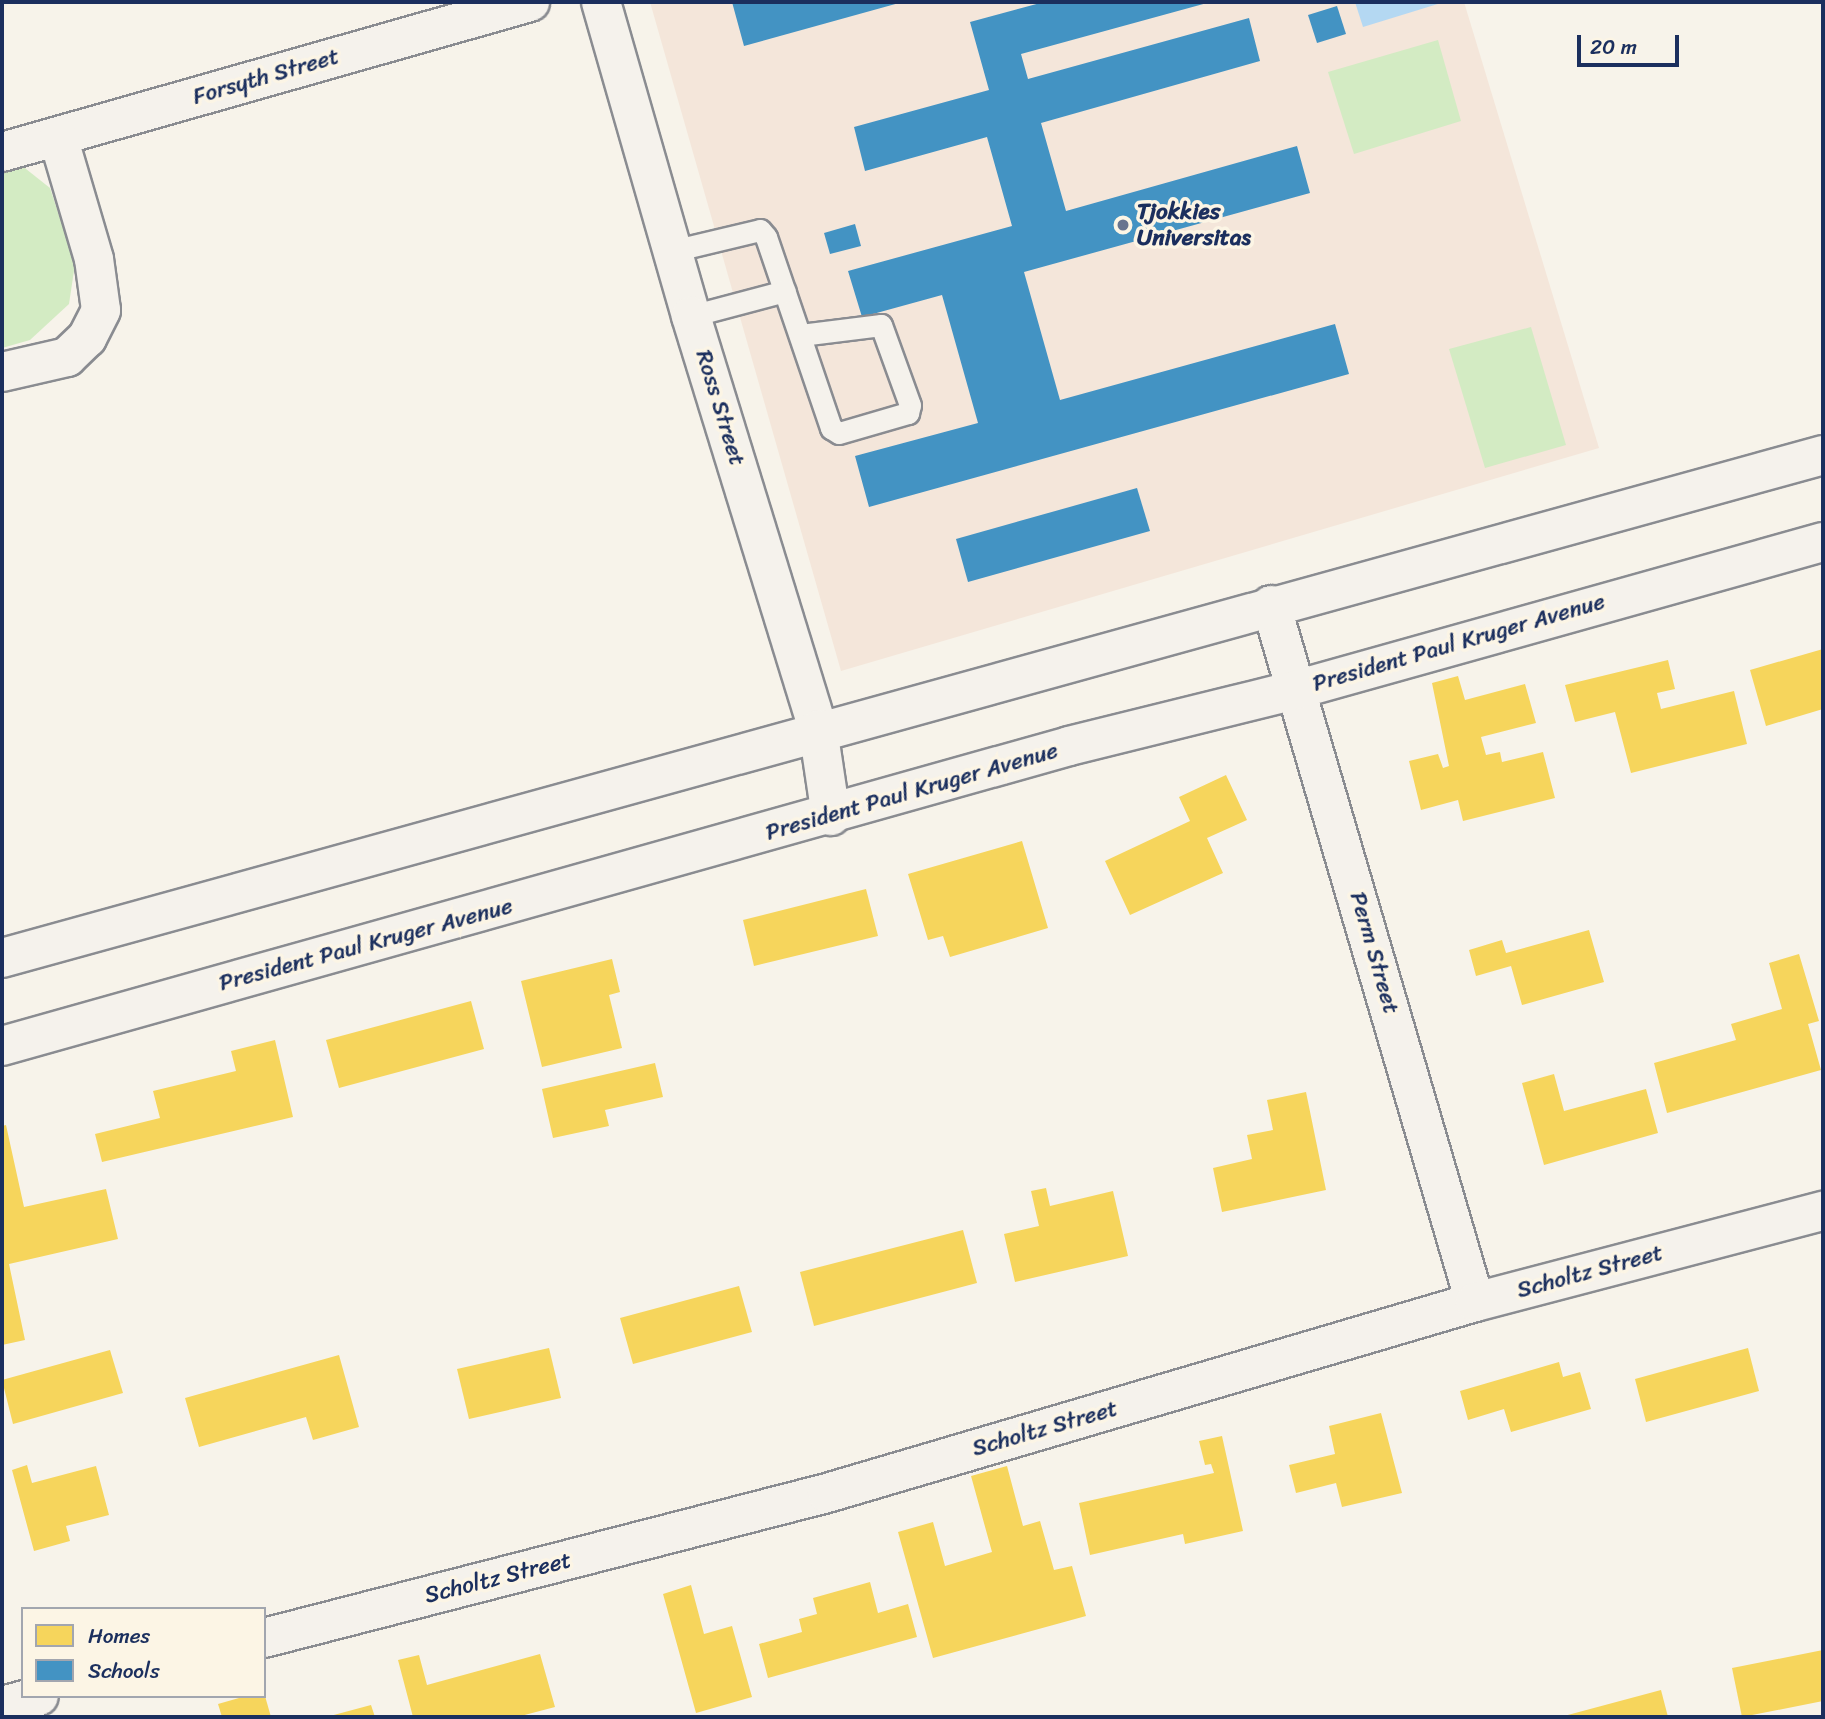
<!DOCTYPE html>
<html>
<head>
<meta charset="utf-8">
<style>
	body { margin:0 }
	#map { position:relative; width:1825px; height:1719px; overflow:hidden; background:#f7f3ea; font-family:Sriracha,sans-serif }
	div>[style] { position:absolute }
	.built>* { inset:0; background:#f4e6da }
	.green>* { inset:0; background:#d3ebc3 }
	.water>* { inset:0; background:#b4d8f2 }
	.homes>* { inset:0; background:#f6d55c }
	.schools>* { inset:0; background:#4393c3 }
	.roads { filter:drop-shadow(2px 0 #8a8c91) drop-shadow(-2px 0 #8a8c91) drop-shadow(0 2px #8a8c91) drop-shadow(0 -2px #8a8c91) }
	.lane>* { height:21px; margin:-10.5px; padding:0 10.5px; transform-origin:10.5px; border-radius:10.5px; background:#f5f2ec }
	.street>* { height:38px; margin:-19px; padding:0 19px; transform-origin:19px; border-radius:19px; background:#f5f2ec }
	.secondary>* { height:38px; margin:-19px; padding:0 19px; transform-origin:19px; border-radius:19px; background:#f5f2ec }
	.dots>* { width:19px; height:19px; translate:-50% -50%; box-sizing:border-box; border:4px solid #fcf5e5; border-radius:50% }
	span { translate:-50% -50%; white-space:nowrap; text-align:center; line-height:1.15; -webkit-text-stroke:7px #fcf5e5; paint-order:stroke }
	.street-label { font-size:23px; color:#1b2f5e }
	.poi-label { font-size:23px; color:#1b2f5e; font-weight:700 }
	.left { translate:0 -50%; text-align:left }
	.frame { position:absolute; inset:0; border:4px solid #1b2f5e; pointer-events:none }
	.legend { position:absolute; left:21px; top:1607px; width:245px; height:91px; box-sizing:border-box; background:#fcf5e5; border:2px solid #a2a6af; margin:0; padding:9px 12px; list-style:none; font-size:21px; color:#1b2f5e }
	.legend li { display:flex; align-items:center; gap:14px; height:35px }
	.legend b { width:35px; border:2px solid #a2a6af }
	.scale { position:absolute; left:1577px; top:35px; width:102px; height:32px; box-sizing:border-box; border:4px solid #1b2f5e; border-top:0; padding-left:9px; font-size:21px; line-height:24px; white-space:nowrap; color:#1b2f5e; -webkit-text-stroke:5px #fcf5e5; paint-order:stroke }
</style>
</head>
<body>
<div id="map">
	<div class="built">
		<div style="clip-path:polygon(650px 2px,1464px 2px,1599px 448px,841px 671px)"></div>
	</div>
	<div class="green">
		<div style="clip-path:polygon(1438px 40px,1461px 121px,1354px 154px,1328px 72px)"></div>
		<div style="clip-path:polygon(2px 165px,21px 165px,50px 188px,75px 264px,69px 304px,30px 340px,2px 348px)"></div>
		<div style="clip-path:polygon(1531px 327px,1566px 445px,1485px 468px,1449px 349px)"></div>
	</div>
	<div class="water">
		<div style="clip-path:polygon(1355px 2px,1441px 2px,1441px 3px,1363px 27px)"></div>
	</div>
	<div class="homes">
		<div style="clip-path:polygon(1823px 649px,1823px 709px,1766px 726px,1750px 670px)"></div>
		<div style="clip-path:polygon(1668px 660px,1675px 689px,1657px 693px,1661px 709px,1734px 691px,1747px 744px,1631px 773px,1615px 712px,1575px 722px,1565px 685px)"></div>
		<div style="clip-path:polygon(1458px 676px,1465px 700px,1525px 684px,1536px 723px,1481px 737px,1486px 755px,1500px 752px,1502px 762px,1543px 752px,1555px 798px,1463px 821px,1458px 800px,1421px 810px,1409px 761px,1438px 754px,1443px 768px,1449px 766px,1432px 683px)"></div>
		<div style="clip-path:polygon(1226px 775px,1247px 820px,1207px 838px,1223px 873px,1130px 915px,1105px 861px,1190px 821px,1179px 797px)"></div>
		<div style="clip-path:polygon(1022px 841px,1048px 928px,950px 957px,943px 936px,928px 940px,908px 874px)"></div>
		<div style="clip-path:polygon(866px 889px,878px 936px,754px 966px,743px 920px)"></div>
		<div style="clip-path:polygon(1589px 930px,1604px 982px,1522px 1005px,1511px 966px,1476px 976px,1469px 950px,1502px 940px,1506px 953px)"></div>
		<div style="clip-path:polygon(1799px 954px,1819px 1021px,1808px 1024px,1821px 1070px,1667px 1113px,1654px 1063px,1736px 1040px,1731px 1024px,1782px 1009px,1769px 963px)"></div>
		<div style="clip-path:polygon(612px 959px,620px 992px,609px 995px,622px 1048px,542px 1067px,521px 981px)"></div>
		<div style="clip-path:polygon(471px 1001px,484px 1049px,339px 1088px,326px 1040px)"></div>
		<div style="clip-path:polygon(275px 1040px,293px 1117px,102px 1162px,95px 1134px,160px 1118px,153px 1091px,236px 1071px,231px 1051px)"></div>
		<div style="clip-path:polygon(655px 1063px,663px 1097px,605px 1110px,609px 1126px,553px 1138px,542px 1089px)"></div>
		<div style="clip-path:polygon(1554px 1074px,1564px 1111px,1646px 1089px,1658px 1133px,1544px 1165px,1522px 1083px)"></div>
		<div style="clip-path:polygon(1306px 1092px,1326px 1190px,1222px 1212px,1213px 1168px,1252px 1159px,1247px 1135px,1273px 1130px,1267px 1100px)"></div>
		<div style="clip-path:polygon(6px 1125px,24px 1207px,106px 1189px,118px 1239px,9px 1264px,25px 1340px,2px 1345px,2px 1126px)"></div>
		<div style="clip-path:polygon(1046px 1188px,1050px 1206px,1113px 1191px,1128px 1256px,1015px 1282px,1004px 1234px,1039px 1226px,1031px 1191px)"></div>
		<div style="clip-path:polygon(963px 1230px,977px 1283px,814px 1326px,800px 1272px)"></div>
		<div style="clip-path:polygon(739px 1286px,752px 1332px,633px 1364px,620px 1318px)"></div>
		<div style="clip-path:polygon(549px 1348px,561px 1398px,469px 1419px,457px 1369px)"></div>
		<div style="clip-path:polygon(1748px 1348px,1759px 1391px,1646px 1422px,1635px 1379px)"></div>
		<div style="clip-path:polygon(110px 1350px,123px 1393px,13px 1424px,2px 1380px)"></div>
		<div style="clip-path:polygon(339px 1355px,359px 1427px,313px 1440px,306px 1417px,199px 1447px,185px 1398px)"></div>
		<div style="clip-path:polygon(1559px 1362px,1563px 1377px,1580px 1372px,1591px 1409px,1511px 1432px,1504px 1409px,1468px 1420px,1460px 1391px)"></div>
		<div style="clip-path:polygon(1381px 1413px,1402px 1493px,1342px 1507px,1336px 1483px,1296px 1493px,1289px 1465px,1335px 1454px,1329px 1426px)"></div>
		<div style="clip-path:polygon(1222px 1436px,1243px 1531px,1185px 1544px,1183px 1534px,1090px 1555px,1079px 1503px,1214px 1473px,1211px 1464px,1205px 1465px,1199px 1441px)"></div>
		<div style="clip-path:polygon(27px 1465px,32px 1483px,96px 1466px,109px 1515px,66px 1526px,70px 1541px,34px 1551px,12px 1470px)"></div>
		<div style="clip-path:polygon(1007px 1466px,1023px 1526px,1040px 1521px,1054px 1570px,1072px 1566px,1086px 1616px,933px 1658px,898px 1532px,933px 1522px,945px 1566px,992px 1552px,971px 1476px)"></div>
		<div style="clip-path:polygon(870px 1582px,878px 1613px,908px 1604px,917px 1637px,768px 1678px,759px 1644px,802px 1632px,799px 1619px,817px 1614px,813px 1598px)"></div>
		<div style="clip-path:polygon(691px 1585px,704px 1634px,732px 1626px,752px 1697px,696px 1713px,663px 1594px)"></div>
		<div style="clip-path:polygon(1823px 1650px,1823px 1701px,1742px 1717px,1732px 1668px)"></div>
		<div style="clip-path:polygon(540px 1654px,555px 1707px,517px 1717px,413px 1717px,398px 1660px,419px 1655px,427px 1685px)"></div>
		<div style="clip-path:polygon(1661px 1690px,1668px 1717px,1565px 1717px,1564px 1716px)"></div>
		<div style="clip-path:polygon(246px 1696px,265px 1696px,271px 1717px,222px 1717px,218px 1704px)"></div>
		<div style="clip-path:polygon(371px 1705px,375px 1717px,330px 1717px,330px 1716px)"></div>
	</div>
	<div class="schools">
		<div style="clip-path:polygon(732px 2px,899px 2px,899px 3px,744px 46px)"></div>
		<div style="clip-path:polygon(1044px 2px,1207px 3px,1021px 54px,1028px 79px,1249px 18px,1260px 61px,1041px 123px,1066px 211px,1297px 146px,1310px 193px,1024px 272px,1060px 400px,1335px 324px,1349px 374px,869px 507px,855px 456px,978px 423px,942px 295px,862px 317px,848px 271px,1012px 226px,987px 137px,865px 171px,854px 127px,989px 90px,970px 22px)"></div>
		<div style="clip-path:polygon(1337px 6px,1346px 34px,1317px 43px,1308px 15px)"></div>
		<div style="clip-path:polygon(855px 224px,861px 246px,830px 254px,824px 233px)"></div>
		<div style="clip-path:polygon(1137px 488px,1150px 531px,968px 582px,956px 539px)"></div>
	</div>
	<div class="roads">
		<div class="lane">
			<div style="left:672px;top:251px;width:90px;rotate:-13.4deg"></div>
			<div style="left:760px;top:230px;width:9px;rotate:49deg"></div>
			<div style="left:766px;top:237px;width:202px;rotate:71.2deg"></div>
			<div style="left:831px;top:428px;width:9px;rotate:32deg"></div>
			<div style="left:839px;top:433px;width:72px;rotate:-16.2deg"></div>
			<div style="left:908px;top:413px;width:8px;rotate:-76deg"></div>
			<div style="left:910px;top:405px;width:85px;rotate:-109.9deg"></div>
			<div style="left:881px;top:325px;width:81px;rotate:172.9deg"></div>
			<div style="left:691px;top:316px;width:97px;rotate:-14.9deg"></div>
		</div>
		<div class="street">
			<div style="left:601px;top:2px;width:327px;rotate:74deg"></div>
			<div style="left:691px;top:316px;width:432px;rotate:72.9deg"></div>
			<div style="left:818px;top:729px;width:88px;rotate:81.5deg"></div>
			<div style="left:2px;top:152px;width:549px;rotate:-15.86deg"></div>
			<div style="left:2px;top:372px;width:67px;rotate:-13deg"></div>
			<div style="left:67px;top:357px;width:28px;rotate:-44deg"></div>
			<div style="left:87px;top:338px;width:31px;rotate:-63deg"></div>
			<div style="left:101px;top:310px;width:51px;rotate:-97.8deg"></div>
			<div style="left:94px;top:259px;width:127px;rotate:-106.4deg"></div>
			<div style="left:1271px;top:605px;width:726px;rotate:73.69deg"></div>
			<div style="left:264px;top:1638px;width:581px;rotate:-14.44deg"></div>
			<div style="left:827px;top:1493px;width:676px;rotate:-16.42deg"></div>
			<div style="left:1475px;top:1302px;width:360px;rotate:-14.7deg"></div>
			<div style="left:2px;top:1706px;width:38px;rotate:-15deg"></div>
		</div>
		<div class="secondary">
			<div style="left:2px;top:958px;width:1889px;rotate:-15.44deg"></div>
			<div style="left:2px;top:1046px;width:1108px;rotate:-15.7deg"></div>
			<div style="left:1069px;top:746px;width:233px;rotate:-13.9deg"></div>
			<div style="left:1295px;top:690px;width:548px;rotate:-15.66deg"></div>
		</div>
	</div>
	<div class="dots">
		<div style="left:1123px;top:225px;background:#68748f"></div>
	</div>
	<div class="street-label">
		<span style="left:266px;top:77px;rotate:-16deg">Forsyth Street</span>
		<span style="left:720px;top:408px;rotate:73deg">Ross Street</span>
		<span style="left:1459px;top:643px;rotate:-16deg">President Paul Kruger Avenue</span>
		<span style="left:912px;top:792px;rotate:-16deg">President Paul Kruger Avenue</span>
		<span style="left:366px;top:945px;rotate:-15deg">President Paul Kruger Avenue</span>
		<span style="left:1374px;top:953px;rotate:74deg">Perm Street</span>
		<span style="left:1590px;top:1272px;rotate:-15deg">Scholtz Street</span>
		<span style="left:1045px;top:1429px;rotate:-16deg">Scholtz Street</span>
		<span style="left:498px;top:1578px;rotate:-14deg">Scholtz Street</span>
	</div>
	<div class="poi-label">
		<span class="left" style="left:1137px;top:225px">Tjokkies<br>Universitas</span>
	</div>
	<div class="frame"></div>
	<ul class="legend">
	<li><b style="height:19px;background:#f6d55c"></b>Homes</li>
	<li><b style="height:19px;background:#4393c3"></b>Schools</li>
	</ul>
	<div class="scale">20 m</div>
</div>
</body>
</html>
